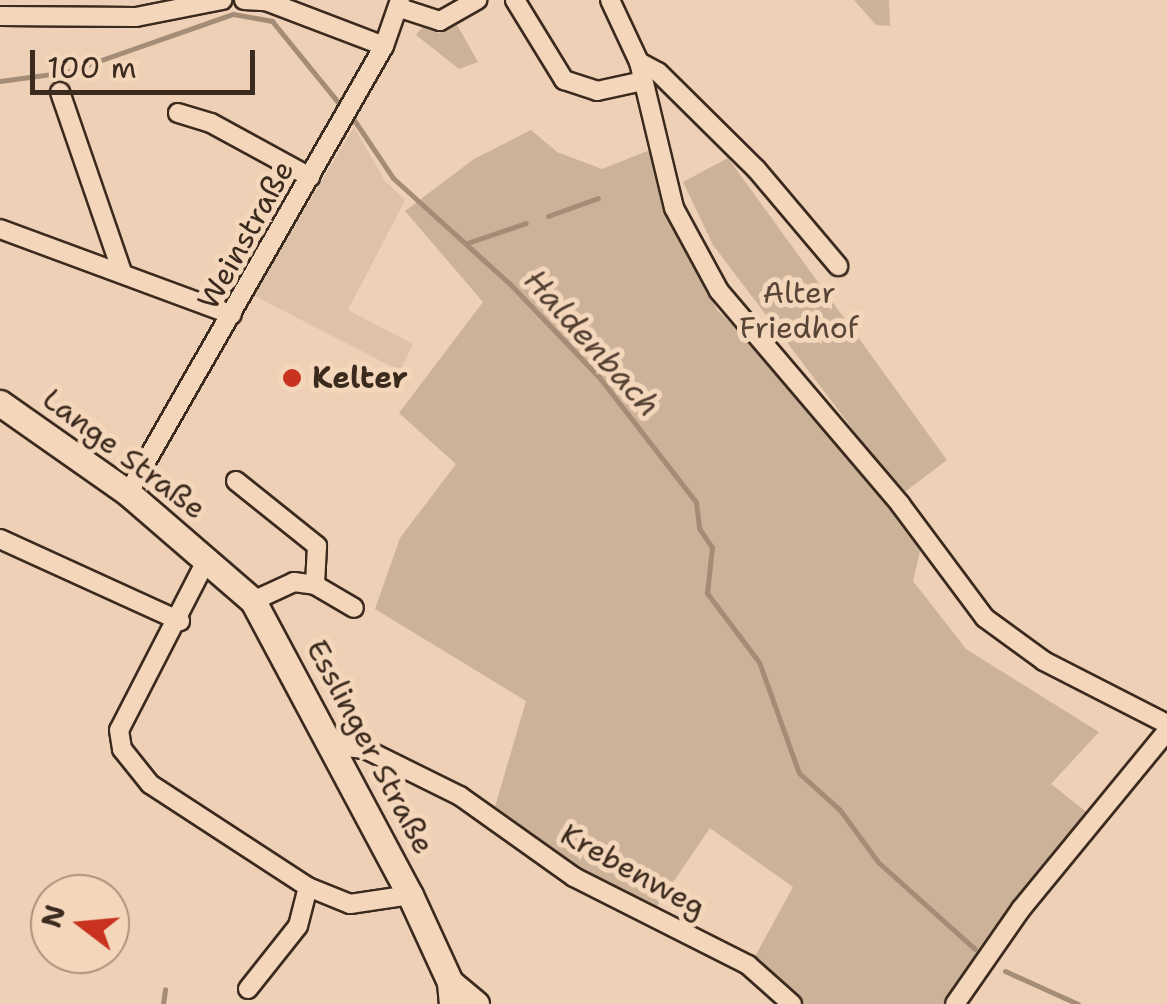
<!DOCTYPE html>
<html>
<head>
<meta charset="utf-8">
<style>
	body { margin:0 }
	#map { position:relative; width:1167px; height:1004px; overflow:hidden; background:#edd0b5; font-family:"Shantell Sans",sans-serif }
	div>[style] { position:absolute }
	.built>* { inset:0; background:#ddc1a8 }
	.green>* { inset:0; background:#ccb299 }
	.stream>* { height:5px; margin:-2.5px; padding:0 2.5px; transform-origin:2.5px; border-radius:2.5px; background:#a48c77 }
	.roads { filter:drop-shadow(2px 0 #3b2a1e) drop-shadow(-2px 0 #3b2a1e) drop-shadow(0 2px #3b2a1e) drop-shadow(0 -2px #3b2a1e) }
	.street>* { height:18px; margin:-9px; padding:0 9px; transform-origin:9px; border-radius:9px; background:#f4d7bb }
	.secondary>* { height:25px; margin:-12.5px; padding:0 12.5px; transform-origin:12.5px; border-radius:12.5px; background:#f4d7bb }
	.dots>* { width:28px; height:28px; translate:-50% -50%; box-sizing:border-box; border:5px solid #f4d7bb; border-radius:50% }
	span { translate:-50% -50%; white-space:nowrap; text-align:center; line-height:1.15; -webkit-text-stroke:10px #f4d7bb; paint-order:stroke }
	.street-label { font-size:30px; color:#3b2a1e }
	.park-label { font-size:30px; color:#584537 }
	.poi-label { font-size:30px; color:#3b2a1e; font-weight:700 }
	.left { translate:0 -50%; text-align:left }
	.water-label { font-size:32px; color:#554234; font-style:italic }
	.north { position:absolute; left:30px; top:874px; width:100px; height:100px; box-sizing:border-box; background:#f4d7bb; border:2px solid #aa927c; border-radius:50%; rotate:286deg; font-size:28px; font-weight:700; line-height:40px; text-align:center; color:#3b2a1e }
	.north::after { content:''; display:block; margin:auto; width:35px; height:45px; background:#c8321e; clip-path:polygon(50% 0,100% 100%,50% 72%,0 100%) }
	.scale { position:absolute; left:30px; top:50px; width:225px; height:45px; box-sizing:border-box; border:5px solid #3b2a1e; border-top:0; padding-left:12px; font-size:30px; line-height:35px; white-space:nowrap; color:#3b2a1e; -webkit-text-stroke:8px #f4d7bb; paint-order:stroke }
</style>
</head>
<body>
<div id="map">
	<div class="built">
		<div style="clip-path:polygon(354px 127px,385px 181px,405px 200px,348px 310px,413px 344px,400px 371px,253px 295px)"></div>
	</div>
	<div class="green">
		<div style="clip-path:polygon(854px 0,889px 0,890px 26px,876px 25px)"></div>
		<div style="clip-path:polygon(424px 25px,439px 33px,457px 25px,478px 62px,459px 69px,416px 35px)"></div>
		<div style="clip-path:polygon(531px 130px,557px 152px,602px 169px,650px 150px,672px 220px,717px 310px,785px 377px,922px 543px,913px 581px,966px 649px,1099px 732px,1051px 784px,1089px 814px,942px 1004px,802px 1004px,753px 960px,793px 887px,710px 828px,657px 906px,562px 860px,494px 810px,526px 701px,375px 609px,400px 538px,456px 464px,399px 413px,483px 302px,405px 211px,474px 159px)"></div>
		<div style="clip-path:polygon(728px 158px,947px 460px,902px 494px,713px 245px,683px 182px)"></div>
	</div>
	<div class="stream">
		<div style="left:0;top:81px;width:68px;rotate:-7.7deg"></div>
		<div style="left:67px;top:72px;width:176px;rotate:-19.3deg"></div>
		<div style="left:233px;top:14px;width:40px;rotate:10deg"></div>
		<div style="left:272px;top:21px;width:111px;rotate:50.9deg"></div>
		<div style="left:350px;top:114px;width:77px;rotate:56.1deg"></div>
		<div style="left:393px;top:178px;width:158px;rotate:42.2deg"></div>
		<div style="left:510px;top:284px;width:129px;rotate:46.3deg"></div>
		<div style="left:599px;top:377px;width:158px;rotate:52.2deg"></div>
		<div style="left:696px;top:502px;width:26px;rotate:83deg"></div>
		<div style="left:699px;top:528px;width:23px;rotate:56deg"></div>
		<div style="left:712px;top:547px;width:46px;rotate:96.2deg"></div>
		<div style="left:707px;top:593px;width:86px;rotate:53deg"></div>
		<div style="left:759px;top:662px;width:118px;rotate:70.2deg"></div>
		<div style="left:799px;top:773px;width:55px;rotate:42.1deg"></div>
		<div style="left:840px;top:810px;width:64px;rotate:53.8deg"></div>
		<div style="left:878px;top:862px;width:130px;rotate:41.9deg"></div>
		<div style="left:548px;top:216px;width:53px;rotate:-19.8deg"></div>
		<div style="left:467px;top:243px;width:62px;rotate:-18.7deg"></div>
		<div style="left:1005px;top:971px;width:80px;rotate:24.3deg"></div>
		<div style="left:163px;top:1004px;width:15px;rotate:-82deg"></div>
	</div>
	<div class="roads">
		<div class="street">
			<div style="left:244px;top:0;width:22px;rotate:3deg"></div>
			<div style="left:266px;top:1px;width:126px;rotate:20.9deg"></div>
			<div style="left:515px;top:0;width:94px;rotate:58.5deg"></div>
			<div style="left:564px;top:80px;width:35px;rotate:18deg"></div>
			<div style="left:597px;top:91px;width:47px;rotate:-12.3deg"></div>
			<div style="left:610px;top:0;width:68px;rotate:64.9deg"></div>
			<div style="left:639px;top:62px;width:150px;rotate:76.5deg"></div>
			<div style="left:674px;top:208px;width:94px;rotate:61.5deg"></div>
			<div style="left:719px;top:291px;width:280px;rotate:49.6deg"></div>
			<div style="left:900px;top:504px;width:142px;rotate:53.3deg"></div>
			<div style="left:985px;top:618px;width:73px;rotate:36.1deg"></div>
			<div style="left:1044px;top:661px;width:138px;rotate:27.1deg"></div>
			<div style="left:400px;top:8px;width:42px;rotate:18deg"></div>
			<div style="left:440px;top:21px;width:43px;rotate:-29.6deg"></div>
			<div style="left:0;top:16px;width:136px;rotate:0.4deg"></div>
			<div style="left:136px;top:17px;width:88px;rotate:-11.2deg"></div>
			<div style="left:639px;top:62px;width:21px;rotate:28deg"></div>
			<div style="left:658px;top:72px;width:139px;rotate:44.7deg"></div>
			<div style="left:757px;top:170px;width:126px;rotate:49.8deg"></div>
			<div style="left:60px;top:92px;width:190px;rotate:71deg"></div>
			<div style="left:178px;top:113px;width:34px;rotate:17deg"></div>
			<div style="left:211px;top:123px;width:113px;rotate:28.6deg"></div>
			<div style="left:0;top:229px;width:247px;rotate:20.3deg"></div>
			<div style="left:236px;top:481px;width:104px;rotate:38.7deg"></div>
			<div style="left:317px;top:546px;width:39px;rotate:93deg"></div>
			<div style="left:128px;top:493px;width:515px;rotate:-60.2deg"></div>
			<div style="left:384px;top:46px;width:49px;rotate:-70.8deg"></div>
			<div style="left:0;top:539px;width:198px;rotate:24.5deg"></div>
			<div style="left:207px;top:559px;width:192px;rotate:117.2deg"></div>
			<div style="left:119px;top:730px;width:19px;rotate:81deg"></div>
			<div style="left:122px;top:749px;width:45px;rotate:51.3deg"></div>
			<div style="left:150px;top:784px;width:189px;rotate:33.1deg"></div>
			<div style="left:308px;top:887px;width:45px;rotate:22deg"></div>
			<div style="left:350px;top:904px;width:61px;rotate:-8.5deg"></div>
			<div style="left:253px;top:601px;width:45px;rotate:-24.9deg"></div>
			<div style="left:294px;top:582px;width:21px;rotate:8deg"></div>
			<div style="left:315px;top:585px;width:45px;rotate:30.5deg"></div>
			<div style="left:336px;top:746px;width:29px;rotate:6deg"></div>
			<div style="left:365px;top:749px;width:106px;rotate:26.3deg"></div>
			<div style="left:460px;top:796px;width:140px;rotate:35.4deg"></div>
			<div style="left:574px;top:877px;width:195px;rotate:26.8deg"></div>
			<div style="left:748px;top:965px;width:59px;rotate:41.6deg"></div>
			<div style="left:248px;top:989px;width:80px;rotate:-51.6deg"></div>
			<div style="left:298px;top:926px;width:40px;rotate:-75.6deg"></div>
			<div style="left:955px;top:1004px;width:116px;rotate:-55.2deg"></div>
			<div style="left:1021px;top:909px;width:230px;rotate:-50.6deg"></div>
		</div>
		<div class="secondary">
			<div style="left:0;top:403px;width:156px;rotate:35.1deg"></div>
			<div style="left:128px;top:493px;width:165px;rotate:40.8deg"></div>
			<div style="left:253px;top:601px;width:333px;rotate:61.9deg"></div>
			<div style="left:410px;top:895px;width:96px;rotate:65.3deg"></div>
			<div style="left:450px;top:982px;width:22px;rotate:85deg"></div>
			<div style="left:450px;top:982px;width:34px;rotate:40deg"></div>
		</div>
	</div>
	<div class="dots">
		<div style="left:292px;top:378px;background:#c8321e"></div>
	</div>
	<div class="street-label">
		<span style="left:246px;top:235px;rotate:-61deg">Weinstraße</span>
		<span style="left:124px;top:454px;rotate:37deg">Lange Straße</span>
		<span style="left:370px;top:747px;rotate:62deg">Esslinger Straße</span>
		<span style="left:633px;top:871px;rotate:29deg">Krebenweg</span>
	</div>
	<div class="park-label">
		<span style="left:799px;top:310px">Alter<br>Friedhof</span>
	</div>
	<div class="poi-label">
		<span class="left" style="left:312px;top:378px">Kelter</span>
	</div>
	<div class="water-label">
		<span style="left:592px;top:343px;rotate:48deg">Haldenbach</span>
	</div>
	<div class="north">N</div>
	<div class="scale">100 m</div>
</div>
</body>
</html>
